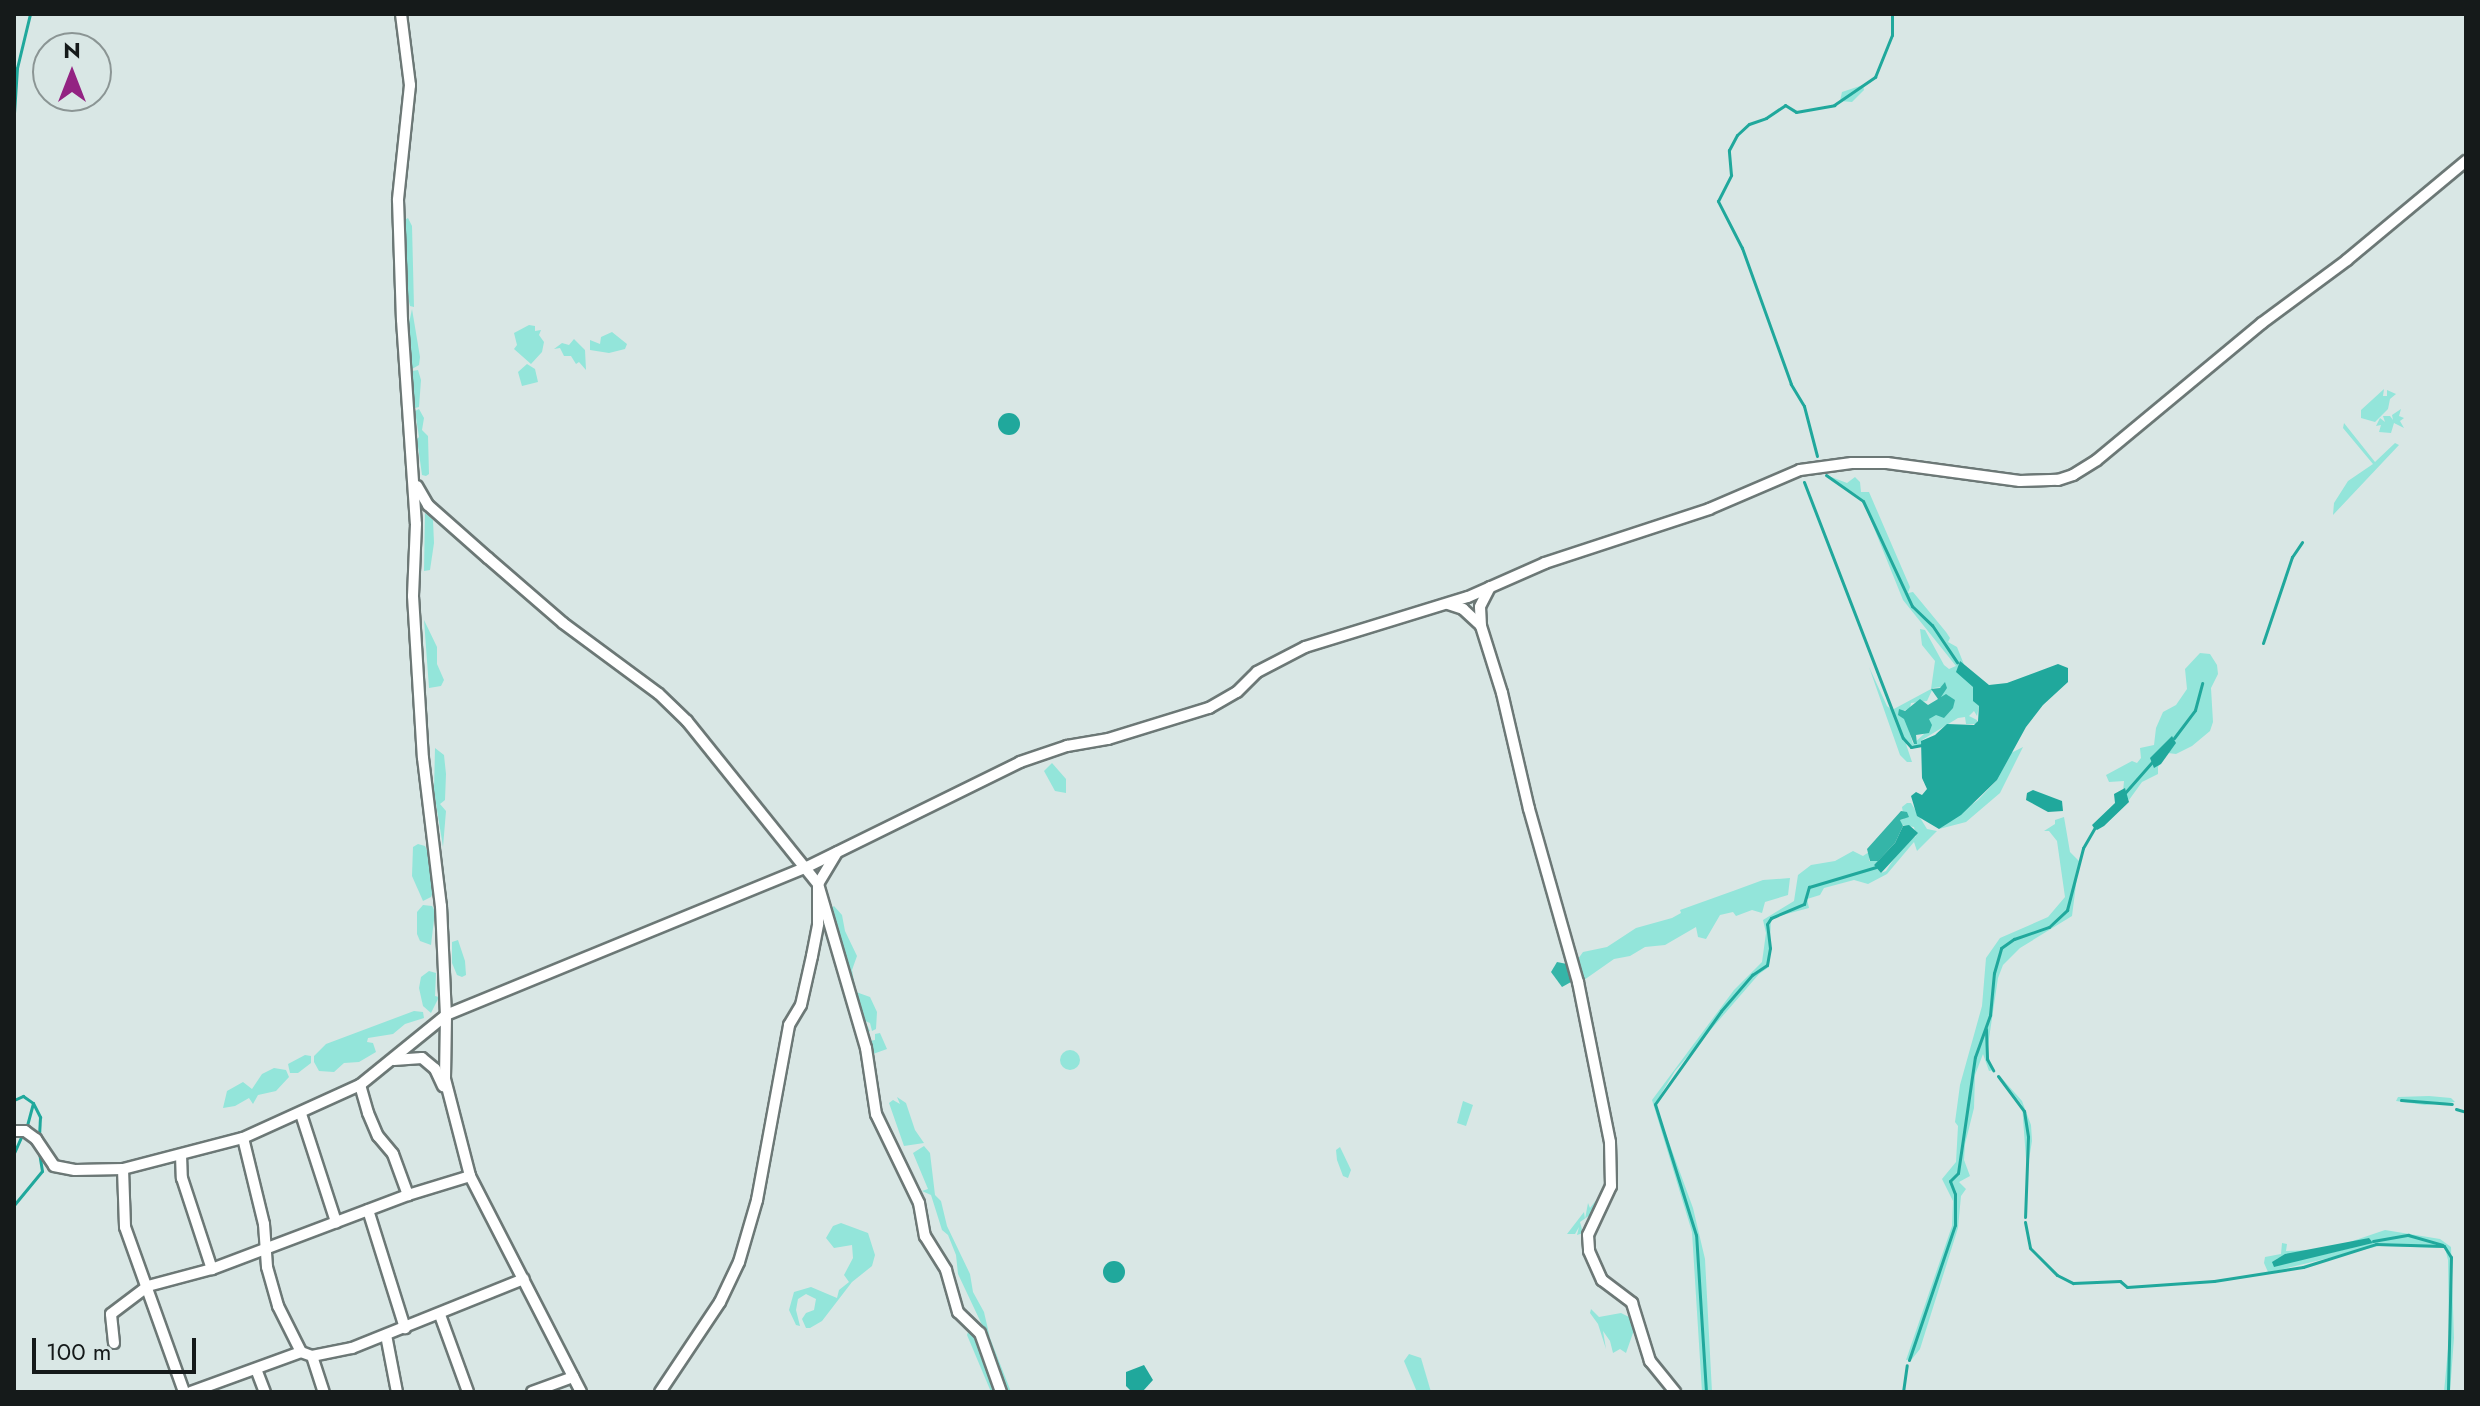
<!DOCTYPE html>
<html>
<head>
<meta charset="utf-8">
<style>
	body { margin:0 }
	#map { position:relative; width:2480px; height:1406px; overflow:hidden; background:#d9e7e5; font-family:Jost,sans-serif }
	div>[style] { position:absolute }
	.green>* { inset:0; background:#93e5da }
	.round { border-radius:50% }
	.forest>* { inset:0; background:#35b5a8 }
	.water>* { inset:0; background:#20a89c }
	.stream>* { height:3px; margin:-1.5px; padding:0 1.5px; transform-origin:1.5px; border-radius:1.5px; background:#20a89c }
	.roads { filter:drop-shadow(2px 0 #6c7876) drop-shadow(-2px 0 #6c7876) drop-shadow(0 2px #6c7876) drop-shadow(0 -2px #6c7876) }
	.street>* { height:10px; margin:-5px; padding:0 5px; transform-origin:5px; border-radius:5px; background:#fff }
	span { translate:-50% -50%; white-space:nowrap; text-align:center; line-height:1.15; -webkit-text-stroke:7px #d9e7e5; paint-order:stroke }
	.frame { position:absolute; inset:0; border:16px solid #151a1a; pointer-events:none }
	.north { position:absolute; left:32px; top:32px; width:80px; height:80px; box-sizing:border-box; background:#d9e7e5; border:2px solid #8b9594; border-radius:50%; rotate:0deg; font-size:22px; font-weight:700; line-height:32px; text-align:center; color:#151a1a }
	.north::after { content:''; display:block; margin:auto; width:28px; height:36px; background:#932382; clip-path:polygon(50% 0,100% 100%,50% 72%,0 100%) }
	.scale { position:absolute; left:32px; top:1338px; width:164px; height:36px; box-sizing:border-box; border:4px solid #151a1a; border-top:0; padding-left:10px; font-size:24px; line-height:28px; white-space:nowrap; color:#151a1a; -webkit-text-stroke:6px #d9e7e5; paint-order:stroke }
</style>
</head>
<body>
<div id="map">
	<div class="green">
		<div style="clip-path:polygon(1863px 85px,1864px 90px,1852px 102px,1840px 101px,1842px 92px)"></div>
		<div style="clip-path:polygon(408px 218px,412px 226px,414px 307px,410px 306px,404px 278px,403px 221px)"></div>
		<div style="clip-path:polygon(412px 309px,420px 357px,419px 365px,412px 369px,407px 333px)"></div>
		<div style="clip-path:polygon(529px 325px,535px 326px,535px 331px,541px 330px,539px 335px,544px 342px,542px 352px,531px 364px,514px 349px,517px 345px,514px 333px)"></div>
		<div style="clip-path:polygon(612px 332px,627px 344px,625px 349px,609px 353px,590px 350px,590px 340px,600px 344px,601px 337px)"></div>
		<div style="clip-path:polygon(574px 339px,585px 350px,586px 370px,579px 362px,576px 364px,571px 356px,564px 356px,560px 348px,554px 349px,562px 343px,569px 345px)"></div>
		<div style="clip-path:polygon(527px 364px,535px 369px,538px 382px,522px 386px,518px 372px)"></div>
		<div style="clip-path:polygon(418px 370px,421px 380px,419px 407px,415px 408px,412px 379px,412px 371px)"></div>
		<div style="clip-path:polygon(2384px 389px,2383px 396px,2387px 396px,2387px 390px,2396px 394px,2390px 399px,2388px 409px,2375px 422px,2361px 418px,2361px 410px)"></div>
		<div style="clip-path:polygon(419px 409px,424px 418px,422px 430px,428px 436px,429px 474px,426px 476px,422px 475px,417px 439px,419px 437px,415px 411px)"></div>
		<div style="clip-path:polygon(2401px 409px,2399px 416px,2404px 418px,2400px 421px,2404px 428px,2394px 423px,2391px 433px,2379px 432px,2381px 425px,2376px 426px,2380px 418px,2385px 422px,2383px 416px,2390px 416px,2393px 420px,2392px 415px)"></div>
		<div style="clip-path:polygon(2344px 423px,2375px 462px,2395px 443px,2399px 445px,2333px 515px,2334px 503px,2348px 481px,2373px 464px,2343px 428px)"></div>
		<div style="clip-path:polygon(evenodd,1826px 475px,1847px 483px,1855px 477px,1860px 482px,1861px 492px,1869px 492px,1910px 587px,1908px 593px,1913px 592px,1946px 632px,1950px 638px,1948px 642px,1957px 647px,1973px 687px,1973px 700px,1979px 706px,1977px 716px,1974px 711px,1969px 716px,1977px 720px,1977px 724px,1966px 724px,1965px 717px,1958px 718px,1922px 740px,1920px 747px,1906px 744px,1912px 762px,1907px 762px,1900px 755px,1869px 667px,1887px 706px,1892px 710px,1931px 689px,1935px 661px,1922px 645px,1920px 629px,1925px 630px,1944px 665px,1949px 669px,1956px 666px,1903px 600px,1863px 501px,1826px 475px,1942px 687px,1941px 697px,1948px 695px,1953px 707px,1948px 712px,1936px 714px,1916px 708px,1913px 715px,1921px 717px,1924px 734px,1913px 744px,1903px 711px,1910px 708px,1911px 703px,1927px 701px,1933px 688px,1942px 687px)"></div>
		<div style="clip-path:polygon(425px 513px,433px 520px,434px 543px,430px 570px,424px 571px)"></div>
		<div style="clip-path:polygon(424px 620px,437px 647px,437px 664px,444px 680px,441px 686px,429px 688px)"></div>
		<div style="clip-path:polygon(2200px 653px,2210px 654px,2217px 665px,2218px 674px,2211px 688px,2213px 722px,2210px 731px,2192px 746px,2176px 754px,2168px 753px,2158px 767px,2158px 774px,2142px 782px,2129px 800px,2123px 792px,2124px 781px,2109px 782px,2106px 775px,2132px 761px,2137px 763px,2141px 758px,2140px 748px,2154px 745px,2156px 728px,2163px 712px,2176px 705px,2187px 689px,2185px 669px)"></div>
		<div style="clip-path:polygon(2023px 747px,2000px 793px,1966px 822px,1939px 829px,1978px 800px,1997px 780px,2011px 753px)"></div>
		<div style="clip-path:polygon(435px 748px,444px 755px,446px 774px,445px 800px,440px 804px,446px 811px,443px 847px,434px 791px)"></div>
		<div style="clip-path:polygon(1052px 763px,1066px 779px,1066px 793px,1055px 791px,1044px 771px)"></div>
		<div style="clip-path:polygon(1907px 803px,1911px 803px,1927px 829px,1937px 831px,1917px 851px,1914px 842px,1887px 874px,1868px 884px,1854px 880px,1824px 888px,1820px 895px,1807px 899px,1809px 908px,1771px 918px,1769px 967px,1759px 974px,1675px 1071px,1655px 1104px,1693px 1208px,1705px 1259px,1712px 1392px,1702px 1392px,1692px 1232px,1652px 1100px,1734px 990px,1762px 962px,1766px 933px,1763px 920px,1794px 901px,1798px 875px,1811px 865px,1835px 861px,1853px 851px,1863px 856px,1869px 852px,1869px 861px,1878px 861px,1874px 865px,1881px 873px,1886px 871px,1903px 845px,1916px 836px,1914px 827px,1901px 825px,1900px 820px,1904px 819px,1902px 807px)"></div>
		<div style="clip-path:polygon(2064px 817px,2070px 852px,2079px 861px,2072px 916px,2020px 948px,2003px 965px,1998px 978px,1987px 1052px,1993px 1070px,1989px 1071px,1983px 1054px,1975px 1075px,1974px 1108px,1965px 1144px,1964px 1160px,1970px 1176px,1959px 1182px,1966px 1189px,1961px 1196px,1958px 1228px,1920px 1349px,1912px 1359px,1906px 1360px,1952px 1226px,1953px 1201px,1942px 1179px,1956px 1162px,1958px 1126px,1955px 1122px,1960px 1085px,1982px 1006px,1986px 958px,2000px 938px,2048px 917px,2065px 897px,2057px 841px,2049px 831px,2044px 831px,2055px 824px,2055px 820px)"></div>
		<div style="clip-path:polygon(418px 844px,425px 846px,432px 860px,434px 889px,431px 897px,423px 901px,412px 876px,413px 847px)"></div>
		<div style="clip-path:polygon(1790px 878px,1788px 895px,1765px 902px,1762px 913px,1752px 910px,1736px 916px,1733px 912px,1720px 915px,1706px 939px,1698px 937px,1696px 927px,1665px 945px,1645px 947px,1630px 956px,1614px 959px,1584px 980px,1578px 959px,1583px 952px,1607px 947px,1636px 928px,1672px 918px,1681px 913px,1680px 910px,1733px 891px,1763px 880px)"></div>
		<div style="clip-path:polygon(423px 905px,432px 906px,435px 911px,431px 945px,420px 941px,417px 934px,417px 912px)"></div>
		<div style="clip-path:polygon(834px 906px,842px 915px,845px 931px,857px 956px,852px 970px,856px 992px,870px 997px,877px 1012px,876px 1029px,872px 1031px,870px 1023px,865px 1021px,870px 1031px,867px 1033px,829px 910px)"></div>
		<div style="clip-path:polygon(458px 940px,465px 961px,466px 975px,462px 977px,457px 975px,452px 963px,452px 942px)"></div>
		<div style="clip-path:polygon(429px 971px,436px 973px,435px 996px,439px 997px,431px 1013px,423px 1006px,419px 988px,421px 977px)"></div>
		<div style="clip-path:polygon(414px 1011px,423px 1012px,424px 1018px,405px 1024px,393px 1034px,368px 1038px,367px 1042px,373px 1043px,376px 1052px,359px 1062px,344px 1063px,334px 1072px,319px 1071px,314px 1062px,314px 1056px,326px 1044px)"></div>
		<div style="clip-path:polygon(880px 1033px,887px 1049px,873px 1054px,869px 1041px,875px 1040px,875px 1034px)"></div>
		<div class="round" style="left:1060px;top:1050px;width:20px;height:20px"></div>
		<div style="clip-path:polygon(305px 1055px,311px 1056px,311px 1063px,298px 1073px,290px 1073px,288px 1064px)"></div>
		<div style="clip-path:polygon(274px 1068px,286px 1070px,289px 1077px,276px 1091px,258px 1095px,253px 1104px,249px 1098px,235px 1106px,223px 1108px,227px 1091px,243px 1082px,252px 1089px,262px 1074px)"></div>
		<div style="clip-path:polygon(1998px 1074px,2022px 1101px,2031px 1125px,2032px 1141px,2027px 1172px,2022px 1105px)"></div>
		<div style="clip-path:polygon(2429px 1096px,2451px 1098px,2455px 1102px,2425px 1105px,2396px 1101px,2398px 1097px)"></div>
		<div style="clip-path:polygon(897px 1097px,906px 1103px,915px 1130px,924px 1143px,904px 1146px,889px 1103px,893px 1100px,900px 1104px)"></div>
		<div style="clip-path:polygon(1463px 1101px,1473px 1105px,1466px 1126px,1457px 1123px)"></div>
		<div style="clip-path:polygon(924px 1146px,930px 1153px,935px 1195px,941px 1201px,947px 1226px,970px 1274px,973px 1292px,984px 1312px,990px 1338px,1011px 1392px,1003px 1392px,983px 1327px,958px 1274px,956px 1255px,948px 1235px,942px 1230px,931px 1195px,922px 1191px,928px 1189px,913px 1153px)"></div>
		<div style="clip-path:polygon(1340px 1147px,1351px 1170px,1348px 1178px,1343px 1176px,1337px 1160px,1336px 1150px)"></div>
		<div style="clip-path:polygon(1597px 1199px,1593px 1213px,1580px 1222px,1583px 1233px,1577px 1235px,1579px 1227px,1575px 1234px,1567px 1234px,1584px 1212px,1585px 1219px,1588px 1203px,1590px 1208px)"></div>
		<div style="clip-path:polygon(841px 1223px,868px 1233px,875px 1255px,872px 1266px,852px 1282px,822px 1321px,810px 1328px,806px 1328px,802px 1319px,806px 1313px,814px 1310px,816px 1299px,806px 1294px,798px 1299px,796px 1310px,800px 1326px,796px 1325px,789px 1310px,794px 1292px,811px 1287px,837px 1298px,839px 1290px,849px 1282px,844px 1275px,853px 1258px,852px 1245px,834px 1248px,826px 1238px,833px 1226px)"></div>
		<div style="clip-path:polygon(2385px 1230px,2440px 1239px,2451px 1247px,2454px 1338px,2450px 1392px,2444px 1392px,2449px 1338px,2448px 1260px,2445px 1248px,2379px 1246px,2275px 1271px,2268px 1272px,2264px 1263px,2265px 1257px,2281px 1254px,2282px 1243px,2287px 1244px,2286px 1251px,2314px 1250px,2276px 1259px,2308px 1258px,2351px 1248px,2369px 1238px,2345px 1246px,2338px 1246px)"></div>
		<div style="clip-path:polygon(1591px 1309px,1599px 1317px,1621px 1313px,1629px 1317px,1634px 1330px,1626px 1353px,1620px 1349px,1613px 1353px,1610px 1341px,1603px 1331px,1606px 1349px,1598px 1324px,1590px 1313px)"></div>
		<div style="clip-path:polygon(969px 1329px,974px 1331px,999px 1392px,991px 1392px,967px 1335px)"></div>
		<div style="clip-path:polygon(1409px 1354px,1421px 1358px,1431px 1392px,1417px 1392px,1404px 1361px)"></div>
	</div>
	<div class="forest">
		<div style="clip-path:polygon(1945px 682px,1947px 688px,1941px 697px,1946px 694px,1955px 700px,1953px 708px,1944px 718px,1936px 715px,1929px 719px,1932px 725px,1929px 733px,1916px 735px,1917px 744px,1914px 744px,1904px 719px,1898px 715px,1899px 709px,1905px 711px,1920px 699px,1928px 705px,1938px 699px,1931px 689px,1940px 688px)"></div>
		<div style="clip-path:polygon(1901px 811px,1907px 812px,1909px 817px,1900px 820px,1903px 826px,1895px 843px,1878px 861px,1870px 861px,1867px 849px)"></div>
		<div style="clip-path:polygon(1557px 962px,1567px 964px,1572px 973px,1571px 982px,1562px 987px,1551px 972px)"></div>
	</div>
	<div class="water">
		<div class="round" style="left:998px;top:413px;width:22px;height:22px"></div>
		<div style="clip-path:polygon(1960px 661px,1989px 685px,2007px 683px,2058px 664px,2068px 668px,2068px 682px,2043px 705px,2026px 727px,1997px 780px,1961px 815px,1939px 829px,1917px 816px,1911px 796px,1916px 792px,1922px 795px,1927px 789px,1922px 778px,1921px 741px,1935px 735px,1947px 724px,1974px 725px,1978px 721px,1979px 706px,1973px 701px,1973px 687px,1956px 672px)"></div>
		<div style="clip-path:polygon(2172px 736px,2176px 743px,2161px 764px,2154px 768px,2150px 758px)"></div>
		<div style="clip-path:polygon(2125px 788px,2129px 802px,2104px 826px,2097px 830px,2094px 828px,2092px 825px,2115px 803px,2114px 794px)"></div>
		<div style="clip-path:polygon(2033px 790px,2062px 801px,2063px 811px,2048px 812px,2026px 800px,2027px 793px)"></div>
		<div style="clip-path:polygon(1909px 825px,1918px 833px,1881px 873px,1874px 865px,1895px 843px,1903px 826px)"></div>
		<div style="clip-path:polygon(2369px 1238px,2373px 1243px,2274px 1267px,2272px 1262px,2285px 1254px)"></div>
		<div class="round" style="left:1103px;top:1261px;width:22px;height:22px"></div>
		<div style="clip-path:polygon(1144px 1365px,1153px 1380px,1143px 1391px,1130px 1390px,1126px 1386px,1126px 1372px)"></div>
	</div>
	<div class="stream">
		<div style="left:14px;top:113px;width:45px;rotate:-86.2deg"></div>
		<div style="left:17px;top:68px;width:56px;rotate:-76.5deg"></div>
		<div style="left:1817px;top:456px;width:52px;rotate:-104.6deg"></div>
		<div style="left:1804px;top:406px;width:26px;rotate:-121deg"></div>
		<div style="left:1791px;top:384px;width:145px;rotate:-109.8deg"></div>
		<div style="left:1742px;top:248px;width:53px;rotate:-117.1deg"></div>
		<div style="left:1718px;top:201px;width:29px;rotate:-63deg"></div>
		<div style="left:1731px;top:175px;width:25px;rotate:-95deg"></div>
		<div style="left:1729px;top:150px;width:17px;rotate:-62deg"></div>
		<div style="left:1737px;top:135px;width:16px;rotate:-43deg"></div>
		<div style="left:1749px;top:124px;width:18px;rotate:-19deg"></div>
		<div style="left:1766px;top:118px;width:23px;rotate:-34deg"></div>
		<div style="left:1785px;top:105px;width:13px;rotate:32deg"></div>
		<div style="left:1796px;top:112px;width:39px;rotate:-10deg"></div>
		<div style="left:1834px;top:105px;width:50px;rotate:-34.3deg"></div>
		<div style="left:1875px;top:77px;width:45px;rotate:-68deg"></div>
		<div style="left:1892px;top:35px;width:21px;rotate:-90deg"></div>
		<div style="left:1826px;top:475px;width:45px;rotate:35.1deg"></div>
		<div style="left:1863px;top:501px;width:116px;rotate:65deg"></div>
		<div style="left:1912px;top:606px;width:28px;rotate:44deg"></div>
		<div style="left:1932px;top:625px;width:45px;rotate:56deg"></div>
		<div style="left:1804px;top:482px;width:274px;rotate:68.9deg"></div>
		<div style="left:1903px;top:738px;width:12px;rotate:48deg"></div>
		<div style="left:1911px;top:747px;width:11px;rotate:-10deg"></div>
		<div style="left:2263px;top:643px;width:91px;rotate:-71.4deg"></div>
		<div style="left:2292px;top:557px;width:18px;rotate:-56deg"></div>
		<div style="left:2174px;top:738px;width:35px;rotate:-53deg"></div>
		<div style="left:2195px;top:710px;width:28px;rotate:-75deg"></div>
		<div style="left:2123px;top:795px;width:44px;rotate:-48.7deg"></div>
		<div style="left:1986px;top:1029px;width:30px;rotate:88deg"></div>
		<div style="left:1987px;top:1059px;width:13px;rotate:61deg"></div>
		<div style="left:1998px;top:1076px;width:44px;rotate:53.4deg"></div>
		<div style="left:2024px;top:1111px;width:26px;rotate:81deg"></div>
		<div style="left:2028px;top:1137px;width:80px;rotate:92.1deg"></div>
		<div style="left:14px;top:1100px;width:10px;rotate:-24deg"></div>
		<div style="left:23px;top:1096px;width:12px;rotate:35deg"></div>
		<div style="left:33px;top:1103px;width:27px;rotate:105deg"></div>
		<div style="left:2401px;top:1100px;width:51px;rotate:4.5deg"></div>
		<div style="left:33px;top:1103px;width:16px;rotate:63deg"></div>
		<div style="left:40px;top:1117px;width:20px;rotate:93deg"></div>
		<div style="left:2456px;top:1109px;width:10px;rotate:17deg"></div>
		<div style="left:14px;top:1153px;width:20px;rotate:-66deg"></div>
		<div style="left:14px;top:1205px;width:44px;rotate:-50.5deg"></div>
		<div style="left:42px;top:1171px;width:19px;rotate:-99deg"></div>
		<div style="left:2025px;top:1222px;width:26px;rotate:79deg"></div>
		<div style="left:2030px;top:1248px;width:38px;rotate:45deg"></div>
		<div style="left:2057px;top:1275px;width:18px;rotate:27deg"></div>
		<div style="left:2073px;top:1283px;width:47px;rotate:-2.4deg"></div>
		<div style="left:2120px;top:1281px;width:9px;rotate:41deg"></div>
		<div style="left:2127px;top:1287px;width:87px;rotate:-3.9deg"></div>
		<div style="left:2214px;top:1281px;width:90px;rotate:-8.9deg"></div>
		<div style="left:2303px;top:1267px;width:77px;rotate:-17.5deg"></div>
		<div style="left:2376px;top:1244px;width:68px;rotate:1.7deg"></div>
		<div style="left:2444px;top:1246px;width:13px;rotate:58deg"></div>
		<div style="left:2451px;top:1257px;width:135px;rotate:91.3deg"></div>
		<div style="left:2373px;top:1241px;width:36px;rotate:-10deg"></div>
		<div style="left:2408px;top:1235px;width:36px;rotate:16deg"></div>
		<div style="left:1909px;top:1360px;width:143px;rotate:-71.2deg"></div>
		<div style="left:1955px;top:1225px;width:31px;rotate:-90deg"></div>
		<div style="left:1955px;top:1194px;width:14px;rotate:-111deg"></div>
		<div style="left:1950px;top:1181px;width:11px;rotate:-45deg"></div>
		<div style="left:1958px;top:1173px;width:117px;rotate:-81.7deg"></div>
		<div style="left:1975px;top:1057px;width:45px;rotate:-70.3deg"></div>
		<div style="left:1990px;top:1015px;width:42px;rotate:-84.6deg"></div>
		<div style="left:1994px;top:973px;width:26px;rotate:-74deg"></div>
		<div style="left:2001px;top:948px;width:16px;rotate:-35deg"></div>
		<div style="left:2014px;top:939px;width:37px;rotate:-19deg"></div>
		<div style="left:2049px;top:927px;width:25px;rotate:-43deg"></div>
		<div style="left:2067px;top:910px;width:64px;rotate:-75.5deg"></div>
		<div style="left:2083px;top:848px;width:24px;rotate:-60deg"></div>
		<div style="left:1706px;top:1392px;width:157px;rotate:-93.6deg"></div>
		<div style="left:1696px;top:1235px;width:137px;rotate:-107.4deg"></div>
		<div style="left:1655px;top:1104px;width:114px;rotate:-54.6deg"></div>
		<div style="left:1721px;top:1011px;width:48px;rotate:-49.3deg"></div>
		<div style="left:1752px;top:975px;width:18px;rotate:-34deg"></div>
		<div style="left:1767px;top:965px;width:17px;rotate:-80deg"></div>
		<div style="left:1770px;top:948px;width:24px;rotate:-97deg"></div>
		<div style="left:1767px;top:924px;width:7px;rotate:-56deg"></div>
		<div style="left:1771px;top:918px;width:36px;rotate:-23deg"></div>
		<div style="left:1804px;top:904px;width:18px;rotate:-74deg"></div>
		<div style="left:1809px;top:887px;width:70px;rotate:-16.6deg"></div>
		<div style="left:1903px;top:1392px;width:27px;rotate:-82deg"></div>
	</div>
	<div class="roads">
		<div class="street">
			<div style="left:401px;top:14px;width:72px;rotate:82.8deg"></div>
			<div style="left:410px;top:85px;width:116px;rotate:96deg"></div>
			<div style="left:398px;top:200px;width:120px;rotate:88.1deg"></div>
			<div style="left:402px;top:320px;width:204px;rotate:86.1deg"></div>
			<div style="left:416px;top:524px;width:72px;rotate:92.4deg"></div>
			<div style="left:413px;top:596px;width:162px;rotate:86.5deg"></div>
			<div style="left:423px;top:758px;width:149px;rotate:83.1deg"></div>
			<div style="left:441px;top:906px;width:109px;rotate:87.4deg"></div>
			<div style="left:446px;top:1015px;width:64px;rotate:90.9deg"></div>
			<div style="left:445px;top:1079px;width:100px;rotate:75.5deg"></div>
			<div style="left:470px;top:1176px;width:243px;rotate:62.8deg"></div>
			<div style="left:417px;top:486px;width:22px;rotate:60deg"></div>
			<div style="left:428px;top:505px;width:80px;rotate:41.5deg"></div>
			<div style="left:488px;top:558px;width:99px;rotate:40.9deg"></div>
			<div style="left:563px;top:623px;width:119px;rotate:36.5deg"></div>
			<div style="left:659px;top:694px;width:39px;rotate:44deg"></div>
			<div style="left:687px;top:721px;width:209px;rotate:51.2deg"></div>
			<div style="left:818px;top:884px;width:171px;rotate:73.7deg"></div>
			<div style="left:866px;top:1048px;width:67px;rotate:81.4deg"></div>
			<div style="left:876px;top:1114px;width:99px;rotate:64.2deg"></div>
			<div style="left:919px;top:1203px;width:34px;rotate:80deg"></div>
			<div style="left:925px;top:1236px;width:40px;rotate:58deg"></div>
			<div style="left:946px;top:1270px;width:44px;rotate:74.1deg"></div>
			<div style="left:958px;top:1312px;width:30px;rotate:44deg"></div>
			<div style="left:980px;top:1333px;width:63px;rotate:70.4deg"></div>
			<div style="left:1490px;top:587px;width:22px;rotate:117deg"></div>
			<div style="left:1480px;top:607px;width:19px;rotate:87deg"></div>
			<div style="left:1481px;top:626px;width:70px;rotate:72.6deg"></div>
			<div style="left:1502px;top:693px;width:119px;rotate:76.9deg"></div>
			<div style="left:1529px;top:809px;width:180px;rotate:74.2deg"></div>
			<div style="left:1578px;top:982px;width:163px;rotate:78.7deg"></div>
			<div style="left:1610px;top:1142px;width:44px;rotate:88.7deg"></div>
			<div style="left:1611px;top:1186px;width:54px;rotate:115.1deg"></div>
			<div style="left:1588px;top:1235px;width:16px;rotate:86deg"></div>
			<div style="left:1589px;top:1251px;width:32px;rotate:66deg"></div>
			<div style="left:1602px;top:1280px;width:38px;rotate:37deg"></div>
			<div style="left:1632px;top:1303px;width:61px;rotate:72.8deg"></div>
			<div style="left:1650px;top:1361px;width:40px;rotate:51deg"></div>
			<div style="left:1448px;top:604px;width:16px;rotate:18deg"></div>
			<div style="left:1463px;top:609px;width:23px;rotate:43deg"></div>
			<div style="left:394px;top:1060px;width:28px;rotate:-4deg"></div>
			<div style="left:422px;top:1058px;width:17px;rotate:40deg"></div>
			<div style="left:435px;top:1069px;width:19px;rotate:65deg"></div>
			<div style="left:360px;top:1085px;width:29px;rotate:74deg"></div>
			<div style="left:368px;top:1113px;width:25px;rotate:67deg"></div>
			<div style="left:378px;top:1136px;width:23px;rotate:50deg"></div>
			<div style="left:393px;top:1154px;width:44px;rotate:69.9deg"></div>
			<div style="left:301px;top:1114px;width:114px;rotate:72deg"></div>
			<div style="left:14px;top:1131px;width:11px"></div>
			<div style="left:25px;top:1131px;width:14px;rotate:36deg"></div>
			<div style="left:36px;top:1139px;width:32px;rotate:56deg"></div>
			<div style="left:54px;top:1166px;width:21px;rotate:11deg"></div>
			<div style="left:75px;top:1170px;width:48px;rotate:-1.2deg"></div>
			<div style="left:123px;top:1169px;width:124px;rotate:-14.5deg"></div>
			<div style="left:243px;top:1138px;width:128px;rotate:-24.4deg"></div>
			<div style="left:360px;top:1085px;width:111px;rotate:-39.1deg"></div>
			<div style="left:446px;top:1015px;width:390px;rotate:-22.3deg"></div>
			<div style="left:807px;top:867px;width:237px;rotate:-26.2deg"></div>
			<div style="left:1020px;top:762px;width:50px;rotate:-18.8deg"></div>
			<div style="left:1067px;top:746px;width:42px;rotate:-9.7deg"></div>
			<div style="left:1108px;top:739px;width:106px;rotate:-17.1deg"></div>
			<div style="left:1209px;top:708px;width:32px;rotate:-30deg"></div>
			<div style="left:1237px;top:692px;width:28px;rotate:-45deg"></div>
			<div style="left:1257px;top:672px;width:54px;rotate:-27.5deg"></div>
			<div style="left:1305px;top:647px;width:170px;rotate:-17.1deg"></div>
			<div style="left:1468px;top:597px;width:84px;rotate:-23.8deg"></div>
			<div style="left:1545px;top:563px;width:173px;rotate:-18.2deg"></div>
			<div style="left:1709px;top:509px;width:99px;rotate:-23.2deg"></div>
			<div style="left:1800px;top:470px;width:52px;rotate:-7.7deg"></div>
			<div style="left:1852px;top:463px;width:35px"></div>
			<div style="left:1887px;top:463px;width:134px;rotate:7.7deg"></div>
			<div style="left:2020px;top:481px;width:38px;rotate:-2deg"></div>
			<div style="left:2058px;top:480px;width:16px;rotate:-18deg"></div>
			<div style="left:2073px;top:475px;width:28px;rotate:-32deg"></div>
			<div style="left:2097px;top:460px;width:214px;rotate:-39.7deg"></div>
			<div style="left:2262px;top:323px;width:106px;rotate:-36.5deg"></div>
			<div style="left:2347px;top:260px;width:155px;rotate:-39.8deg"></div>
			<div style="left:243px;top:1138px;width:89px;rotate:76.3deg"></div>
			<div style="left:264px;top:1224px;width:43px;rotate:86deg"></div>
			<div style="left:267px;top:1267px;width:41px;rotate:74.2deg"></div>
			<div style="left:278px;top:1306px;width:51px;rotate:63.4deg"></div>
			<div style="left:181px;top:1155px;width:23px;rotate:88deg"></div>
			<div style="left:182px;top:1178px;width:96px;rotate:71.8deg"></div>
			<div style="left:123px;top:1169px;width:58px;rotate:88deg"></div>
			<div style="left:125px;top:1227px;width:175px;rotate:70.3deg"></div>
			<div style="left:368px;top:1210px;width:124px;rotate:72.6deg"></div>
			<div style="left:440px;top:1315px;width:82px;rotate:70deg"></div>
			<div style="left:386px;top:1335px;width:58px;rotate:79.1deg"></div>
			<div style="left:114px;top:1343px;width:29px;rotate:-96deg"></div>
			<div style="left:111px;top:1314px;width:46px;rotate:-37.1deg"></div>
			<div style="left:148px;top:1286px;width:66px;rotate:-14.9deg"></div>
			<div style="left:212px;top:1269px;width:210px;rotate:-20.7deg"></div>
			<div style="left:408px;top:1195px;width:65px;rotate:-17deg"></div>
			<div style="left:312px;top:1356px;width:38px;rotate:72deg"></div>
			<div style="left:256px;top:1369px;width:25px;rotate:69deg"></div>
			<div style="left:191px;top:1392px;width:117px;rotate:-20deg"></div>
			<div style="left:301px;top:1352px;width:12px;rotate:20deg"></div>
			<div style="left:312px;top:1356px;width:41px;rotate:-11.3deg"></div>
			<div style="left:352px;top:1348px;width:185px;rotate:-21.9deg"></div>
			<div style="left:532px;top:1392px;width:44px;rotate:-20.1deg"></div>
			<div style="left:660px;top:1392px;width:108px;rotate:-56.3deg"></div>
			<div style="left:720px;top:1302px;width:44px;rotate:-64.6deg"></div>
			<div style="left:739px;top:1262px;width:65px;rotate:-73.8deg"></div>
			<div style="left:757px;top:1200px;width:178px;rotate:-79.6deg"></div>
			<div style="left:789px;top:1025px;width:23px;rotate:-59deg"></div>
			<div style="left:801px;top:1005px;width:50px;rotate:-77.3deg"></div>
			<div style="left:812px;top:956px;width:33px;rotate:-79deg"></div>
			<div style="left:818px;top:924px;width:40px;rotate:-90deg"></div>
			<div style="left:818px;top:884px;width:37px;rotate:-59deg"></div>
		</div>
	</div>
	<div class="frame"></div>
	<div class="north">N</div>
	<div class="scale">100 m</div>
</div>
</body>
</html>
